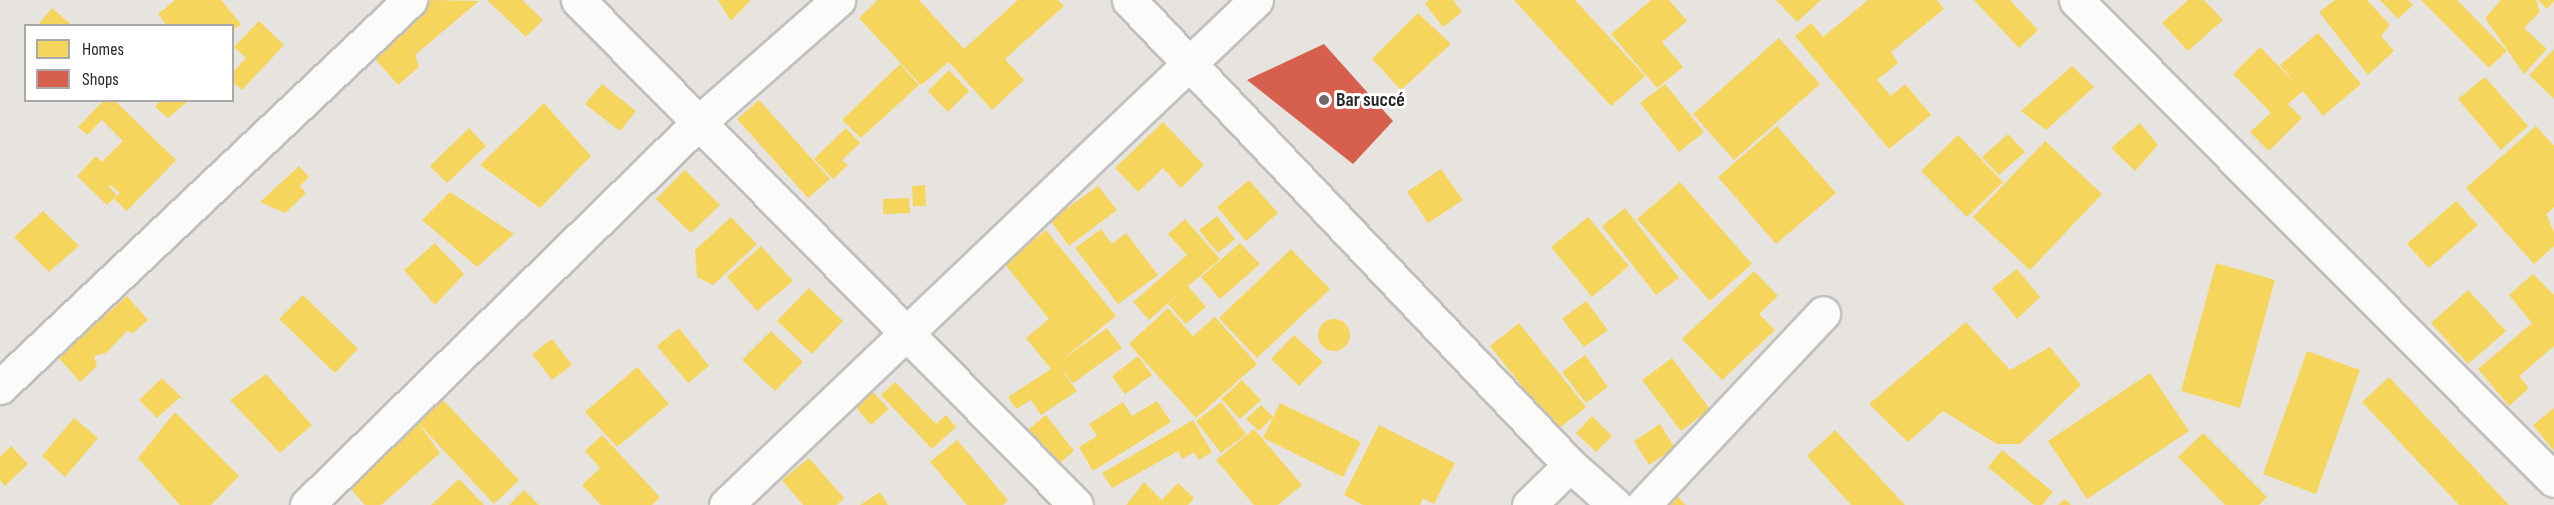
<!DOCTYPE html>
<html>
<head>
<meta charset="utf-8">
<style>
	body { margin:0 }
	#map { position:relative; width:2554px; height:505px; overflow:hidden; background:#e7e4e0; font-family:"Sofia Sans Condensed",sans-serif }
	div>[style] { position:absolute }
	.homes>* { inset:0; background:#f6d55c }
	.round { border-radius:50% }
	.shops>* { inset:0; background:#d6604d }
	.roads { filter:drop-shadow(2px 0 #c1c0bf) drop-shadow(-2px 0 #c1c0bf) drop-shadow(0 2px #c1c0bf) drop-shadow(0 -2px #c1c0bf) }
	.minor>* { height:33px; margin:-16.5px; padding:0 16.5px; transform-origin:16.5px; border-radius:16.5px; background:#fbfbfa }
	.dots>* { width:16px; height:16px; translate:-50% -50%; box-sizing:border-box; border:3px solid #fff; border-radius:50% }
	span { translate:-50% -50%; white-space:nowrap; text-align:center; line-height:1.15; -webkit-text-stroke:6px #fff; paint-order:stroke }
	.poi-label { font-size:20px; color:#292929; font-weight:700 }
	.left { translate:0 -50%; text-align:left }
	.legend { position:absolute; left:24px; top:24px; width:210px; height:78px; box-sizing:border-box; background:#fff; border:2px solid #a9a9a9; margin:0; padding:8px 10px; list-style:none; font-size:18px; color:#292929 }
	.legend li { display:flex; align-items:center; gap:12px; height:30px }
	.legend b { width:30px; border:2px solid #a9a9a9 }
</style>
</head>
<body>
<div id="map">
	<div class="homes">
		<div style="clip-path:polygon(175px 0,221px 0,241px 24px,232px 31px,232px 26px,167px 26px,158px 14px)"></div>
		<div style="clip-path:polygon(430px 0,479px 1px,415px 55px,419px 67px,398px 85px,369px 52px)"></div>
		<div style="clip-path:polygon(487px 0,522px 0,543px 20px,526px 37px)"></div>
		<div style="clip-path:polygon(718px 0,750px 0,750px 1px,731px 21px)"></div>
		<div style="clip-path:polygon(878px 0,919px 0,964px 49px,1018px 0,1058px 0,1064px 6px,1005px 59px,1024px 80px,992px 110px,949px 62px,921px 85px,859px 18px)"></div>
		<div style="clip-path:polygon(1429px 0,1453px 0,1462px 12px,1443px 27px,1425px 4px)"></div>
		<div style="clip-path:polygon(1514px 0,1575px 0,1645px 76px,1611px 106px)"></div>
		<div style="clip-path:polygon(1651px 0,1669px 0,1687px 21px,1662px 42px,1683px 67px,1657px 88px,1611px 34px)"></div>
		<div style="clip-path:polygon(1776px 0,1821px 0,1797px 22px)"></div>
		<div style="clip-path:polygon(1868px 0,1937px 0,1944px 9px,1891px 52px,1898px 63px,1877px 80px,1891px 96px,1905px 84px,1931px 115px,1889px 149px,1795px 36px,1811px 23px,1823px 37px)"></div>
		<div style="clip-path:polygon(1974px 0,2010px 0,2038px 30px,2019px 48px)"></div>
		<div style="clip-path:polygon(2188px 0,2204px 0,2223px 20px,2188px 51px,2162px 23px)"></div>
		<div style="clip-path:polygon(2335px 0,2367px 0,2390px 25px,2381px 36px,2394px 51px,2368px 75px,2319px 12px)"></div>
		<div style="clip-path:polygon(2380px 0,2408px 0,2413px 5px,2398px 19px)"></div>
		<div style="clip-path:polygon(2421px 0,2457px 0,2507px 51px,2489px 68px)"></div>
		<div style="clip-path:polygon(2501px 0,2536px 0,2540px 12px,2524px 28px,2547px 49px,2524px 74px,2485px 18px)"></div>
		<div style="clip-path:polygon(2538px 0,2554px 0,2554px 1px,2547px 9px)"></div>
		<div style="clip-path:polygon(52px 8px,73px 26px,37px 26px)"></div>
		<div style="clip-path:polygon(1418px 13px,1451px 44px,1401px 90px,1372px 59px)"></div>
		<div style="clip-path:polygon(259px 21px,284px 45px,242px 90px,232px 81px,232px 73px,246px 58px,234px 47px)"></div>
		<div style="clip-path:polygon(2318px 33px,2361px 84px,2323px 116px,2303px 91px,2288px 104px,2302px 118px,2269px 151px,2250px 132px,2271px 113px,2233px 74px,2260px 47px,2295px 83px,2280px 65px)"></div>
		<div style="clip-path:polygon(1779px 38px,1820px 84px,1734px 160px,1693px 114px)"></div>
		<div style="clip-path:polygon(2554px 49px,2554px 99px,2529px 75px)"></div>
		<div style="clip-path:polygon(900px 64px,919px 85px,861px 138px,842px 120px)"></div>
		<div style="clip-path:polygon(2072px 66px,2094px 87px,2046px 130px,2021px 111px)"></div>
		<div style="clip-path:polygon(949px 70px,969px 91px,948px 112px,928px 91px)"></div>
		<div style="clip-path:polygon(2485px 77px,2528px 126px,2501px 150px,2458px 99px)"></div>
		<div style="clip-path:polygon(602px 84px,636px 111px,620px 131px,585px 104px)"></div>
		<div style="clip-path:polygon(1665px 84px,1704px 132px,1679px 152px,1640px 103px)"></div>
		<div style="clip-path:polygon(104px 100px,114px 100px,176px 160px,127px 211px,114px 199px,120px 193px,111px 185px,109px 187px,117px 195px,107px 205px,77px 176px,96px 156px,102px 162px,123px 141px,102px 120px,87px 135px,78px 127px)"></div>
		<div style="clip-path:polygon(161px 100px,189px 100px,168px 118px,155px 107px)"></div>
		<div style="clip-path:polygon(759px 100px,830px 179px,808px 198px,737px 119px)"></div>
		<div style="clip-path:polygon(544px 103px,591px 156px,540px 208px,480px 165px)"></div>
		<div style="clip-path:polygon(1163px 122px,1204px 165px,1181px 188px,1163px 168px,1138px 192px,1115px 168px)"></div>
		<div style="clip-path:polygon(2140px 123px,2158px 145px,2135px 171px,2111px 148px)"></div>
		<div style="clip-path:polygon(1777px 126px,1836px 193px,1776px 244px,1718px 177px)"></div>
		<div style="clip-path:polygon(2536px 126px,2554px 146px,2554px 207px,2546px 214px,2554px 232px,2554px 246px,2534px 264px,2466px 188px)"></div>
		<div style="clip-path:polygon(469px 128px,486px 146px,447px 183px,430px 166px)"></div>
		<div style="clip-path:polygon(846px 128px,860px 143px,842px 160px,848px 165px,833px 179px,814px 159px)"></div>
		<div style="clip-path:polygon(2008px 134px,2025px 152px,1999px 175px,1982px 157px)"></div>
		<div style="clip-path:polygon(1958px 135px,2003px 182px,1967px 217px,1921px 171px)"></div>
		<div style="clip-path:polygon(2045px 141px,2102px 194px,2030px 270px,1973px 217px)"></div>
		<div style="clip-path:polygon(299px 166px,309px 177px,300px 186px,306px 193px,285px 213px,260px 202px)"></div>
		<div style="clip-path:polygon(1441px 169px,1463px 200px,1428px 223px,1407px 192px)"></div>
		<div style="clip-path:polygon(685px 170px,720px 205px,691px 233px,656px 199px)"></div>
		<div style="clip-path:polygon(1249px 180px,1278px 213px,1246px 241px,1217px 207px)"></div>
		<div style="clip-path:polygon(1680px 182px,1752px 264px,1710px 301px,1637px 219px)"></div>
		<div style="clip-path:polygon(925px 185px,926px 206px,913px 206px,912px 186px)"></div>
		<div style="clip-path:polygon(1098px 186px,1117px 210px,1069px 246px,1050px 220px)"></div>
		<div style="clip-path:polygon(450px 192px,514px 234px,477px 267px,422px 220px)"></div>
		<div style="clip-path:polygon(909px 198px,910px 213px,883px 214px,883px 199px)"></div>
		<div style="clip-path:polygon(2456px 201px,2478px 225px,2429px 268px,2407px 244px)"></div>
		<div style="clip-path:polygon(1625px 208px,1679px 278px,1656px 295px,1602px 226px)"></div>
		<div style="clip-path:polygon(43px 211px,79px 246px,49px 272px,14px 237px)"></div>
		<div style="clip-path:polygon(1217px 216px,1235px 239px,1218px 253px,1199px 230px)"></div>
		<div style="clip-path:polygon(731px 217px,757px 244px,713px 285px,697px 277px,695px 250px)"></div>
		<div style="clip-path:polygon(1588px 217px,1629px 266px,1592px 297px,1551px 247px)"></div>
		<div style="clip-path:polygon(1185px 219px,1220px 259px,1188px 286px,1206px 307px,1186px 324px,1168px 304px,1183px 290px,1149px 320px,1133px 302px,1187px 255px,1168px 234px)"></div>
		<div style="clip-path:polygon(1101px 229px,1112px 244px,1126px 233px,1158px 275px,1118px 304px,1075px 248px)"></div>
		<div style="clip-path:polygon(1046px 230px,1116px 316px,1063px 359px,1107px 328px,1122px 348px,1073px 383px,1060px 367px,1077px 391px,1041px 415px,1031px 400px,1016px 409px,1008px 397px,1051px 369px,1026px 338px,1049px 319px,1004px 263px)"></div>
		<div style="clip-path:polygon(435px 243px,464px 274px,435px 305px,404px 270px)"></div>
		<div style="clip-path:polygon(1240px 243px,1260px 264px,1220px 299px,1201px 277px)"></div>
		<div style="clip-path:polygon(761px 246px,793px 281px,757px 311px,727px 277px)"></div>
		<div style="clip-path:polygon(1291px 249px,1330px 289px,1257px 358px,1219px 318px)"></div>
		<div style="clip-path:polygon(2216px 263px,2275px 280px,2240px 408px,2181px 391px)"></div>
		<div style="clip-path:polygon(2017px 269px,2040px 297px,2017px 319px,1992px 288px)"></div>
		<div style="clip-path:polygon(1754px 271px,1778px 296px,1759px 314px,1775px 330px,1722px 380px,1682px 339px)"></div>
		<div style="clip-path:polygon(2533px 274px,2554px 295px,2554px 346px,2519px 376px,2529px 388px,2509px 406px,2478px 369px,2532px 323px,2509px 295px)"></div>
		<div style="clip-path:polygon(809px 288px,843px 321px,812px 354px,777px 321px)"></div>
		<div style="clip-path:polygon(2468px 290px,2506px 331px,2468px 364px,2431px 323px)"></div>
		<div style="clip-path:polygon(303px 295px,358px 349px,335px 373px,279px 319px)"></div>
		<div style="clip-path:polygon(127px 296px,148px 320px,133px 333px,127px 331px,106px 353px,94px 356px,97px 366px,80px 382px,58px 357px)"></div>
		<div style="clip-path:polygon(1586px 301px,1608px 330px,1584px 347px,1562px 319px)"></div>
		<div style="clip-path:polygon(1168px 308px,1193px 336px,1215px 317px,1257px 364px,1196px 418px,1129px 344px)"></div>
		<div class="round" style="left:1318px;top:319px;width:32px;height:32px"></div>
		<div style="clip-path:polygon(1966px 322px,2010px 370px,2050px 347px,2081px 385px,2020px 444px,1997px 444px,1943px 411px,1908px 442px,1869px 404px)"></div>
		<div style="clip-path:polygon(1519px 323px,1586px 407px,1557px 430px,1490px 346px)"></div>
		<div style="clip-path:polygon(679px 328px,709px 366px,688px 383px,657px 346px)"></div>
		<div style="clip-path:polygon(771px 331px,803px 362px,775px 391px,742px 360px)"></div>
		<div style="clip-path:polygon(1294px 335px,1323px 362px,1299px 386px,1271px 359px)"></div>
		<div style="clip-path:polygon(552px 339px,572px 365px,552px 380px,532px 354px)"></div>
		<div style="clip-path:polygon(2307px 351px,2360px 370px,2316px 494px,2263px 474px)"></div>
		<div style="clip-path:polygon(1585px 355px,1608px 387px,1586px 403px,1562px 372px)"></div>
		<div style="clip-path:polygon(1138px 356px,1152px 375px,1125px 394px,1112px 376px)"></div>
		<div style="clip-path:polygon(1672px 358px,1710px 409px,1681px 431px,1642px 380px)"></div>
		<div style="clip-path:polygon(637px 367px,669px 404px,617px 447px,585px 412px)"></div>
		<div style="clip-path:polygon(2150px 373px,2189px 431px,2087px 499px,2048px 441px)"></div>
		<div style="clip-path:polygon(266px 374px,312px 425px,280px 453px,230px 400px)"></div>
		<div style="clip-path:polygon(2389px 377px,2509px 505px,2459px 505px,2362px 402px)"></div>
		<div style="clip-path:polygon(162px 378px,183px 399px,179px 398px,157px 418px,139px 400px)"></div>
		<div style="clip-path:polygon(1242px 380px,1261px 400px,1240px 419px,1221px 399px)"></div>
		<div style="clip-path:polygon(895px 382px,936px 424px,946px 415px,956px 427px,932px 449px,881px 395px)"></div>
		<div style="clip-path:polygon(873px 392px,889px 409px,871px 425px,856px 407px)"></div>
		<div style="clip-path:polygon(443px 400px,519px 480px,494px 504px,418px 423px)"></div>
		<div style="clip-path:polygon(1157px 401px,1171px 422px,1093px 471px,1079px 447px,1097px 436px,1089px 424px,1123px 402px,1132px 416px)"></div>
		<div style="clip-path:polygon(1221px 402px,1246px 434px,1221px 453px,1196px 421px)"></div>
		<div style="clip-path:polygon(1280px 403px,1361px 442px,1343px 477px,1263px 438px)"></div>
		<div style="clip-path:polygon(1261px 405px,1273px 417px,1259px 431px,1246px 419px)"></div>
		<div style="clip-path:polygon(2554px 408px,2554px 451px,2533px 425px)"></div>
		<div style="clip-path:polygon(175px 412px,239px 476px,211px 505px,180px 505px,138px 458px)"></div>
		<div style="clip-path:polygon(1046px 415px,1074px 451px,1055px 467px,1026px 431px)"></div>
		<div style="clip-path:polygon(1592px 416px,1612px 436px,1596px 452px,1576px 433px)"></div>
		<div style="clip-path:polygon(74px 418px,98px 438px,65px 477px,42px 456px)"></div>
		<div style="clip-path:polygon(1193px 420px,1212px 452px,1199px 460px,1194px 452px,1182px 459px,1178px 451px,1112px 488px,1102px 473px)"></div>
		<div style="clip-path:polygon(418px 423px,440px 453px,381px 505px,365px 505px,346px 483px)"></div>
		<div style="clip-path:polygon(1660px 424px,1675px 448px,1649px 465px,1634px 441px)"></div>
		<div style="clip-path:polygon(1379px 425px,1455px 463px,1434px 504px,1423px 498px,1420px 505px,1363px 505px,1344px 495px)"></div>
		<div style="clip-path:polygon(1254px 429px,1302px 485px,1278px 505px,1254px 505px,1216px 460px)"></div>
		<div style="clip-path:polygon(1835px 430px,1905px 505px,1851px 505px,1807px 456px)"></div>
		<div style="clip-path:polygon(2203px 433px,2267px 497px,2259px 505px,2225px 505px,2178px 457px)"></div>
		<div style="clip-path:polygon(602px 435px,660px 497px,652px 505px,601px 505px,582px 485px,600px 468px,585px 451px)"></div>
		<div style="clip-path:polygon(957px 440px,1008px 500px,1003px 505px,967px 505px,930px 462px)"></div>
		<div style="clip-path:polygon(11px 446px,28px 464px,5px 486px,0 480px,0 457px)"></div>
		<div style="clip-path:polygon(2002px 450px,2053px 492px,2042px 505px,2034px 505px,1988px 467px)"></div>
		<div style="clip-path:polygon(809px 458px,844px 498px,837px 505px,803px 505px,782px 480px)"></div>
		<div style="clip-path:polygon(459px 479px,484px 505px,431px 505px)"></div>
		<div style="clip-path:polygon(1144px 482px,1162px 500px,1178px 483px,1194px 498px,1188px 505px,1126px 505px)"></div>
		<div style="clip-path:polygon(1670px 489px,1686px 505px,1653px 505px)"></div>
		<div style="clip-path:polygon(524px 490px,539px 505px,509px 505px)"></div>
		<div style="clip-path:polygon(880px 492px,888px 505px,860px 505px)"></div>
		<div style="clip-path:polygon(2065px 499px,2071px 505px,2058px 505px)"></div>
	</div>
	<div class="shops">
		<div style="clip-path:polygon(1324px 44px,1393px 121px,1353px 164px,1247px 80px)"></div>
	</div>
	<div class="roads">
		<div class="minor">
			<div style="left:578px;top:0;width:709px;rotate:45.4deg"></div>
			<div style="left:1129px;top:0;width:641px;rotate:46.52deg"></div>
			<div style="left:1570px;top:465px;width:60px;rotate:41.6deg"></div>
			<div style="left:2076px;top:0;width:677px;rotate:45.12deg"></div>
			<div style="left:0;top:387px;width:564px;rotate:-43.35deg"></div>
			<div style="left:307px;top:505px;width:545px;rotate:-44.33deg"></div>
			<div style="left:697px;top:124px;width:188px;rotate:-41.3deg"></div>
			<div style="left:726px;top:505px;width:732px;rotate:-43.62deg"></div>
			<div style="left:1529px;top:505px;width:57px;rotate:-44.3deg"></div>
			<div style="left:1643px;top:505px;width:263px;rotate:-46.8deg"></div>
		</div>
	</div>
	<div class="dots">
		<div style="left:1324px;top:100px;background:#6c6a69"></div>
	</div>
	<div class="poi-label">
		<span class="left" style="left:1336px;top:100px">Bar succé</span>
	</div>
	<ul class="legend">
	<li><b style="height:16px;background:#f6d55c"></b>Homes</li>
	<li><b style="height:16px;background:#d6604d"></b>Shops</li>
	</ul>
</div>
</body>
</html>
